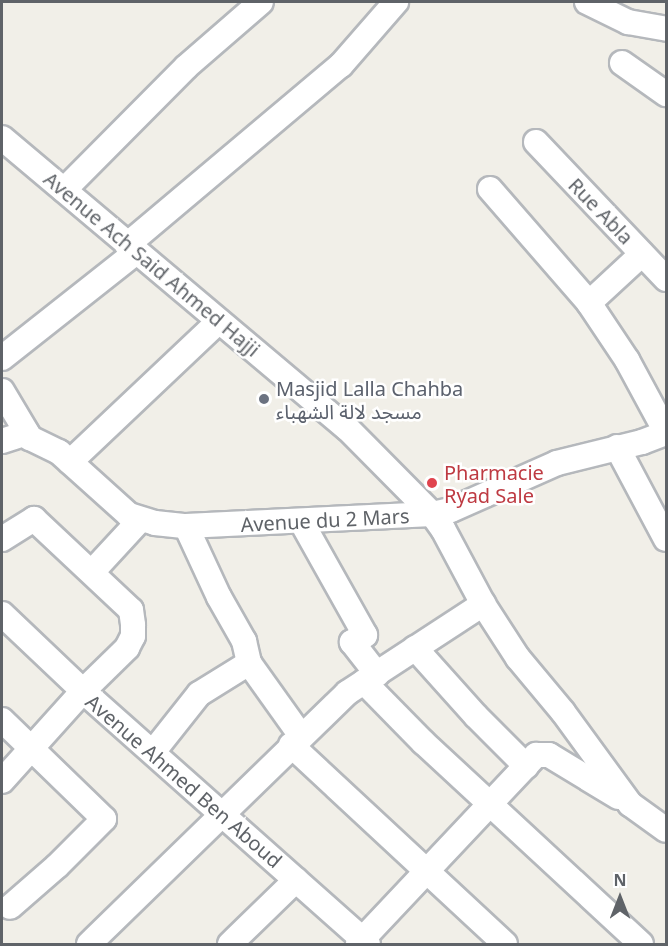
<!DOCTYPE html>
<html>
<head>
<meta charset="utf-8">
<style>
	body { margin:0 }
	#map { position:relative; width:668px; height:946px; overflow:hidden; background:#f1efe8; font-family:"Noto Sans","Noto Sans Arabic",sans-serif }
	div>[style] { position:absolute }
	.roads { filter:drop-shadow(2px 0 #b5b8bc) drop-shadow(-2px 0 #b5b8bc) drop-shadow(0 2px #b5b8bc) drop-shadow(0 -2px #b5b8bc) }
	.minor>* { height:24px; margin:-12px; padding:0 12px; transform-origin:12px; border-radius:12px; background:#fff }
	.dots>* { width:16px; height:16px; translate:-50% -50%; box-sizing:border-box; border:3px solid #fff; border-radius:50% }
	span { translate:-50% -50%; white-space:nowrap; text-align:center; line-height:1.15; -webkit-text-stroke:5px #fff; paint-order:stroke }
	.street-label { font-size:20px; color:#5f6368 }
	.worship-label { font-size:20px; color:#5b616d }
	.left { translate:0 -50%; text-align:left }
	.health-label { font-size:20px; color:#be3a42 }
	.frame { position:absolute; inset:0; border:3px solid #5f6368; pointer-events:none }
	.north { position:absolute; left:590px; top:868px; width:60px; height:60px; -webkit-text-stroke:4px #fff; paint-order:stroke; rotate:0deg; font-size:16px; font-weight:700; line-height:24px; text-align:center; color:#5f6368 }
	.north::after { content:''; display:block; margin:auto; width:21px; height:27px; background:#5f6368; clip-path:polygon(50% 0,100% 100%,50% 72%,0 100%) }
</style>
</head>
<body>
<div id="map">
	<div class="roads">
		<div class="minor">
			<div style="left:587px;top:2px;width:46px;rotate:26deg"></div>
			<div style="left:628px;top:22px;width:39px;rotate:10deg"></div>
			<div style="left:622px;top:63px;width:54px;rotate:35.2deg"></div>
			<div style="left:2px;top:138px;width:452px;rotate:40.1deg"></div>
			<div style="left:348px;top:429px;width:120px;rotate:45.3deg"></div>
			<div style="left:432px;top:514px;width:19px;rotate:54deg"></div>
			<div style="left:443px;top:529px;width:85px;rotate:61.9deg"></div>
			<div style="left:483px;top:604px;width:64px;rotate:57.1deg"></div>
			<div style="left:518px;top:658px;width:70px;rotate:50.2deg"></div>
			<div style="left:563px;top:712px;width:114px;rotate:53.9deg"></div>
			<div style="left:630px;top:804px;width:44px;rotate:35.8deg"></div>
			<div style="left:536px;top:142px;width:189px;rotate:46.5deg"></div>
			<div style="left:490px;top:189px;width:151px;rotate:49deg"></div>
			<div style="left:589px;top:303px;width:69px;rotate:56.3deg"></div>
			<div style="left:627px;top:360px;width:82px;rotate:61.6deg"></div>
			<div style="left:64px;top:190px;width:173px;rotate:-45.2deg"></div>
			<div style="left:186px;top:67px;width:99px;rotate:-40.9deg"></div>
			<div style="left:127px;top:245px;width:280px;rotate:-40.1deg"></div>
			<div style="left:341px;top:65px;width:84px;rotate:-48.9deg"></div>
			<div style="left:589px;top:303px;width:72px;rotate:-42.8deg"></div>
			<div style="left:2px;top:358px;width:171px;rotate:-38.3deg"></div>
			<div style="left:2px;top:391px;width:55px;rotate:59.2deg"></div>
			<div style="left:30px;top:438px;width:32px;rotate:26deg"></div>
			<div style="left:59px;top:452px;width:94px;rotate:42deg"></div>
			<div style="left:129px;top:515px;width:27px;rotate:17deg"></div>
			<div style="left:155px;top:523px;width:31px;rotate:6deg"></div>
			<div style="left:186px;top:526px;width:246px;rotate:-2.8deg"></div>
			<div style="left:432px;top:514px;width:19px;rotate:-12deg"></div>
			<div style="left:451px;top:510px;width:116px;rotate:-23.9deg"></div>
			<div style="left:557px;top:463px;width:88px;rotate:-13.9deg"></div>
			<div style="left:642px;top:442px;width:26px;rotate:-21deg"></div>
			<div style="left:2px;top:441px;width:26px;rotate:-18deg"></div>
			<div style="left:617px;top:447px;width:104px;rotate:62deg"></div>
			<div style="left:70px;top:462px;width:205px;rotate:-43.4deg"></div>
			<div style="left:301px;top:521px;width:131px;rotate:60.7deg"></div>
			<div style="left:365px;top:635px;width:15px;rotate:152deg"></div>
			<div style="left:352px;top:642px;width:41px;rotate:52deg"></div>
			<div style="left:186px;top:526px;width:78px;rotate:65.1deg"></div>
			<div style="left:219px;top:597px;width:51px;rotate:60.4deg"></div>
			<div style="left:244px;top:641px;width:23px;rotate:77deg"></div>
			<div style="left:249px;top:663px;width:90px;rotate:54.5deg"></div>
			<div style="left:2px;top:539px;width:38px;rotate:-32deg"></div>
			<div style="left:34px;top:519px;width:133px;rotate:43.2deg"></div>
			<div style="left:131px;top:610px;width:15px;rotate:82deg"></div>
			<div style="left:133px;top:625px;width:11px;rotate:90deg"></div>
			<div style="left:133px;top:636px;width:13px;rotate:117deg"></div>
			<div style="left:127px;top:648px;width:62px;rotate:135.7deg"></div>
			<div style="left:83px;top:691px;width:121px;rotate:132deg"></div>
			<div style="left:92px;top:572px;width:71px;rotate:-47.3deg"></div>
			<div style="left:2px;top:614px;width:112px;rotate:43.5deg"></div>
			<div style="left:83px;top:691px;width:381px;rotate:41.6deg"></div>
			<div style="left:415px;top:648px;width:91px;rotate:48.1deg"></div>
			<div style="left:476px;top:716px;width:71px;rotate:45deg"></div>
			<div style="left:364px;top:682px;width:84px;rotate:45.5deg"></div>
			<div style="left:423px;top:742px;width:297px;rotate:42.8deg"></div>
			<div style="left:2px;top:720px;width:142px;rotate:44.1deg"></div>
			<div style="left:104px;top:819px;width:66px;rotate:135deg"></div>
			<div style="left:57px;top:866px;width:62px;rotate:138.9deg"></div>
			<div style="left:291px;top:745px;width:292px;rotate:42.9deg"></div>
			<div style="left:153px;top:752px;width:74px;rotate:-51.6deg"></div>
			<div style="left:199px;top:694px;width:59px;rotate:-31.8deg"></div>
			<div style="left:89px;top:944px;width:360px;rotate:-44.2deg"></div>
			<div style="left:347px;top:693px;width:163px;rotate:-33.2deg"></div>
			<div style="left:230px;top:944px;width:92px;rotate:-44.1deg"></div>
			<div style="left:358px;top:944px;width:260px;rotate:-46.7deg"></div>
			<div style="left:536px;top:755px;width:13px"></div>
			<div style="left:549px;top:755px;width:81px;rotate:31.3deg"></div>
		</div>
	</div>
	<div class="dots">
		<div style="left:264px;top:399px;background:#6b7280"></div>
		<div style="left:432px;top:483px;background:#e0444e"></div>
	</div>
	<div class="street-label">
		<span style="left:601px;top:211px;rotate:46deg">Rue Abla</span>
		<span style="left:152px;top:264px;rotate:40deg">Avenue Ach Said Ahmed Hajji</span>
		<span style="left:325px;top:520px;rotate:-3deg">Avenue du 2 Mars</span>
		<span style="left:184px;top:781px;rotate:41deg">Avenue Ahmed Ben Aboud</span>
	</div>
	<div class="worship-label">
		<span class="left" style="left:276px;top:400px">Masjid Lalla Chahba<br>مسجد لالة الشهباء</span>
	</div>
	<div class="health-label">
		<span class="left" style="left:444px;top:484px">Pharmacie<br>Ryad Sale</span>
	</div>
	<div class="frame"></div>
	<div class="north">N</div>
</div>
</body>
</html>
